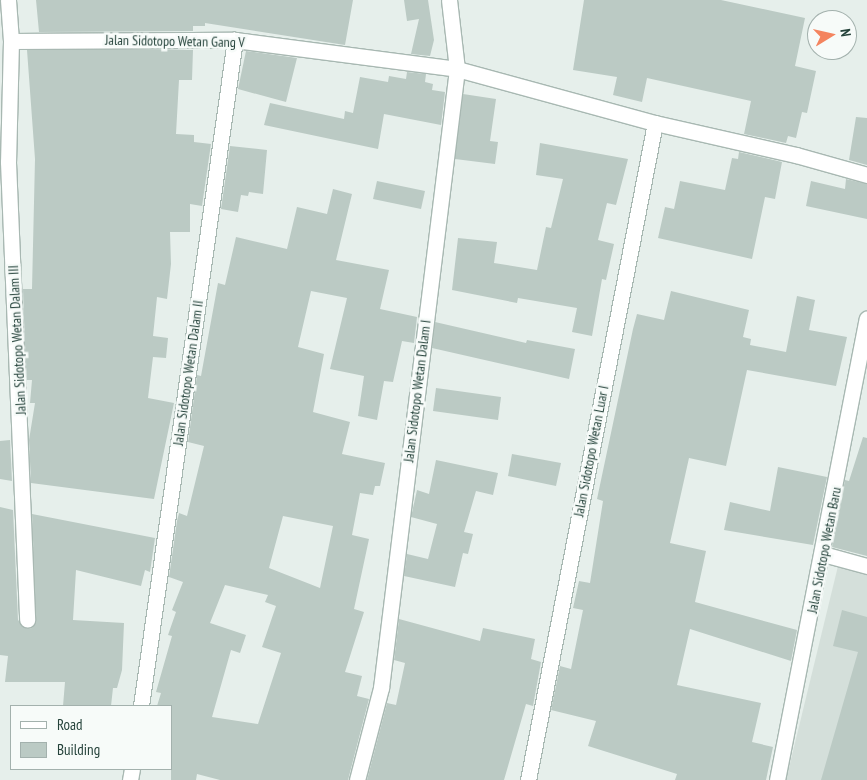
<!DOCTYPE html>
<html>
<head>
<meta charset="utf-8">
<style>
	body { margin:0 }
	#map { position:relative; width:867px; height:780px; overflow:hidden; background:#e6efeb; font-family:"PT Sans Narrow",sans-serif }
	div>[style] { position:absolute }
	.built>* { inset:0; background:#d4dfda }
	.building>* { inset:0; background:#bbcac4 }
	.roads { filter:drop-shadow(1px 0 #a8b8b2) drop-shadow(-1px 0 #a8b8b2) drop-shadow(0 1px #a8b8b2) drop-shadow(0 -1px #a8b8b2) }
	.minor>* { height:15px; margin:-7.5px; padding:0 7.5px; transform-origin:7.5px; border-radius:7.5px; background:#fff }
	span { translate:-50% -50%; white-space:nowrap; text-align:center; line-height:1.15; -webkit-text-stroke:5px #f7fbf9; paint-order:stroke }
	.street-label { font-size:14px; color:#24423a }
	.legend { position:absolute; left:10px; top:705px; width:162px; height:65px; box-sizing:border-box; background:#f7fbf9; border:1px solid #a3b1ad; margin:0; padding:6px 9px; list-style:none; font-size:15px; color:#24423a }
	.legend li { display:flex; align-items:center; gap:10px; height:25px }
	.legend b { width:25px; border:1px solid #a3b1ad }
	.north { position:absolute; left:807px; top:10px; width:50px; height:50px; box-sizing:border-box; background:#f7fbf9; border:1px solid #a3b1ad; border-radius:50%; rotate:81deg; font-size:14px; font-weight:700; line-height:20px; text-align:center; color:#24423a }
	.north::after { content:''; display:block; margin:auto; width:18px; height:22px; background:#f4845f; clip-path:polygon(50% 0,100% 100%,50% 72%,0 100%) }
</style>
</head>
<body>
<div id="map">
	<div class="built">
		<div style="clip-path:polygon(838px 566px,867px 573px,867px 780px,786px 780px)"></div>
	</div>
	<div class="building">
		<div style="clip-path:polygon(36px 0,353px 0,345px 45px,205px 23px,205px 26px,193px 26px,193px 31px,39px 32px)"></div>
		<div style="clip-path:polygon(404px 0,428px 0,434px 40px,430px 56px,411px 54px,419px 19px,407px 21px)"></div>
		<div style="clip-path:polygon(584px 0,721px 0,805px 18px,795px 66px,816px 71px,807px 113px,802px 112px,796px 138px,788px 136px,786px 143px,744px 134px,751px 101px,647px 78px,642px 102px,613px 95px,617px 77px,573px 70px)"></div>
		<div style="clip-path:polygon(27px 50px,193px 50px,192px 80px,179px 80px,176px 134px,194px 135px,194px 142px,211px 144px,202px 206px,190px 204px,190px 232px,170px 232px,171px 264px,167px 299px,157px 297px,153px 336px,168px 338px,166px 358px,153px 357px,148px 398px,174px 403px,154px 499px,31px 483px,29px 440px,35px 403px,30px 403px,32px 380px,26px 380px,23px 289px,32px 289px,35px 159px)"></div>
		<div style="clip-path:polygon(246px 51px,297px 58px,286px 102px,238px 89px)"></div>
		<div style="clip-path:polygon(407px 72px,426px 74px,425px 82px,433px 84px,432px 90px,445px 92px,441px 125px,384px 114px,378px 149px,264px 125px,270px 103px,344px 119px,345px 111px,353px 113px,360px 77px,388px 82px,389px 76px,406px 79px)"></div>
		<div style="clip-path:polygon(463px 94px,496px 99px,490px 141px,498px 142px,495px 164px,455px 159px)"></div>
		<div style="clip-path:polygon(856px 117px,867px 118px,867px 165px,849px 160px)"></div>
		<div style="clip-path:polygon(540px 143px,628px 159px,616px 205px,607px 203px,598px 240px,614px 244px,606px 280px,602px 279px,592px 336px,572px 332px,577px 308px,518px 298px,517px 303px,452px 290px,458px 238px,497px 242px,494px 263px,537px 270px,546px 227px,551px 228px,563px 179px,536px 175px)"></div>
		<div style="clip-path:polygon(230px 146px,267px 150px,263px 194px,249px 192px,248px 196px,241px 195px,238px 212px,221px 209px)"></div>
		<div style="clip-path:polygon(739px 152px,782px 162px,775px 199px,765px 197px,752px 259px,658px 238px,665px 207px,674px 209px,680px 181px,725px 190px,732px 158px,738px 159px)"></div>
		<div style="clip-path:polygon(846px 179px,867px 184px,867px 219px,806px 206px,811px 181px,845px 189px)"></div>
		<div style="clip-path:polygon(377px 181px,425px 191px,421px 209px,373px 199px)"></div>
		<div style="clip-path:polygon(evenodd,333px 189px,352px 194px,336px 260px,389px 270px,380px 309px,417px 317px,414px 343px,402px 341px,393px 382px,384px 381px,377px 420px,358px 416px,364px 376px,330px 369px,347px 298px,311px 291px,298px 347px,324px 354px,313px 412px,350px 422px,342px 454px,385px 463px,380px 486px,375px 486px,373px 495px,360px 493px,352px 535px,369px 539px,354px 609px,364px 612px,345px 672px,362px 676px,357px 696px,369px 699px,348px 780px,220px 780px,197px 774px,196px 780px,171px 780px,171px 706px,157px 706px,161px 693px,156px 692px,172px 636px,168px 635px,176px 612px,172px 610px,183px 582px,169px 577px,177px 521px,179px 513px,187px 516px,204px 446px,188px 442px,197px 375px,201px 376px,218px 283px,225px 285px,236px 237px,287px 249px,297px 207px,327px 214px,333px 189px,283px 516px,333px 526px,320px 588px,269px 568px,283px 516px,333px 189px,225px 585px,268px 595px,265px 602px,276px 606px,262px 647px,281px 653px,258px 724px,212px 717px,231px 650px,240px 653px,246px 635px,210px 623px,225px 585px)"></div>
		<div style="clip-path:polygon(671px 291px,749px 310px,743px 337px,751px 339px,750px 345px,786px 352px,797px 296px,815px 300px,809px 330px,847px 337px,836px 386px,747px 370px,726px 466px,689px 458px,670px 543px,706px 551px,695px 602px,797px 630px,791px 661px,690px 629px,677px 685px,761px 703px,752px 742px,773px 747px,766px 780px,675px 780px,677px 774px,588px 746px,596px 721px,551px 710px,560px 666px,571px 669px,583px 610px,573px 608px,579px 581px,590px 583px,603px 501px,597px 499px,633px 329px,637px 314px,664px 320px)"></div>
		<div style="clip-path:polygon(435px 322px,526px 343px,527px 340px,575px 349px,569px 379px,432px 348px)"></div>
		<div style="clip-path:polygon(436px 388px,501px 397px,498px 420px,433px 411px)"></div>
		<div style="clip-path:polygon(863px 437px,867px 438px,867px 556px,832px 547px,845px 480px,849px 481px)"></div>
		<div style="clip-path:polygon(10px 440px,12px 481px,0 479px,0 441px)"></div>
		<div style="clip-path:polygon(512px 454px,561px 463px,556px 486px,508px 476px)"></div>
		<div style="clip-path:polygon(436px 460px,498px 473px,493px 495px,476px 491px,464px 532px,473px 534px,468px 554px,463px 553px,455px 587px,404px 576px,407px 554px,428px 559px,437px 524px,411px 517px,417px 490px,429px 494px)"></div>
		<div style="clip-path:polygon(778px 467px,827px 477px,813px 545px,724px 530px,730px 502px,770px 511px)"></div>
		<div style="clip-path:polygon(0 507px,13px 510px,18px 620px,27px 629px,32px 628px,36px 620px,32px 514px,155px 538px,150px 572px,145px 570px,141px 586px,76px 570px,73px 620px,124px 623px,122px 670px,117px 688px,113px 688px,111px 706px,63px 706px,65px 682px,5px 682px,8px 656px,0 655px)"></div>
		<div style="clip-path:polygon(842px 610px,867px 617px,867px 780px,821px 780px,858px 652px,833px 646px)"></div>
		<div style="clip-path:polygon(399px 619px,480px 641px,483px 628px,535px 639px,531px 659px,541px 662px,533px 706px,526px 704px,504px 780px,367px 780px,387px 703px,396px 705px,405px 663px,394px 660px)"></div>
	</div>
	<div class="roads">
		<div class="minor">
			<div style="left:8px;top:0;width:41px;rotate:85.8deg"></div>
			<div style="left:11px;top:41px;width:121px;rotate:91.4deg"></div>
			<div style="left:8px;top:162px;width:458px;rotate:87.6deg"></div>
			<div style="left:11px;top:41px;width:224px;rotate:-0.3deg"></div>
			<div style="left:235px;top:40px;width:224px;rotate:7.4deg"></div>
			<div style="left:457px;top:69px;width:205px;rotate:15.3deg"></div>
			<div style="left:655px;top:123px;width:145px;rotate:12.8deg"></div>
			<div style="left:796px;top:155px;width:74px;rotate:15.7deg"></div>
			<div style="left:823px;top:554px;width:46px;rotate:15.3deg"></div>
			<div style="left:141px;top:706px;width:673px;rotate:-81.97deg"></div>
			<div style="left:130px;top:780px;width:11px;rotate:-80deg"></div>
			<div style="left:357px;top:780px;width:95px;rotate:-75.4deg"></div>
			<div style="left:381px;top:688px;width:624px;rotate:-83deg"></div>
			<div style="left:457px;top:69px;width:69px;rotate:-96.6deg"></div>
			<div style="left:528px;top:780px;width:669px;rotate:-79.06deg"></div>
			<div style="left:777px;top:780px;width:470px;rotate:-79deg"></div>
		</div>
	</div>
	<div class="street-label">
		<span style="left:175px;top:41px;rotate:1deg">Jalan Sidotopo Wetan Gang V</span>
		<span style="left:17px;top:340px;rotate:-93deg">Jalan Sidotopo Wetan Dalam III</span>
		<span style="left:188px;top:373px;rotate:-82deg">Jalan Sidotopo Wetan Dalam II</span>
		<span style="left:417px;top:391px;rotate:-83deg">Jalan Sidotopo Wetan Dalam I</span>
		<span style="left:591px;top:451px;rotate:-79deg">Jalan Sidotopo Wetan Luar I</span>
		<span style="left:824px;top:550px;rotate:-79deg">Jalan Sidotopo Wetan Baru</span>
	</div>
	<ul class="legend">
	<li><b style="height:6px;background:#fff"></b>Road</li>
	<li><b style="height:14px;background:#bbcac4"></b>Building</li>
	</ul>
	<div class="north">N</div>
</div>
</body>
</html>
